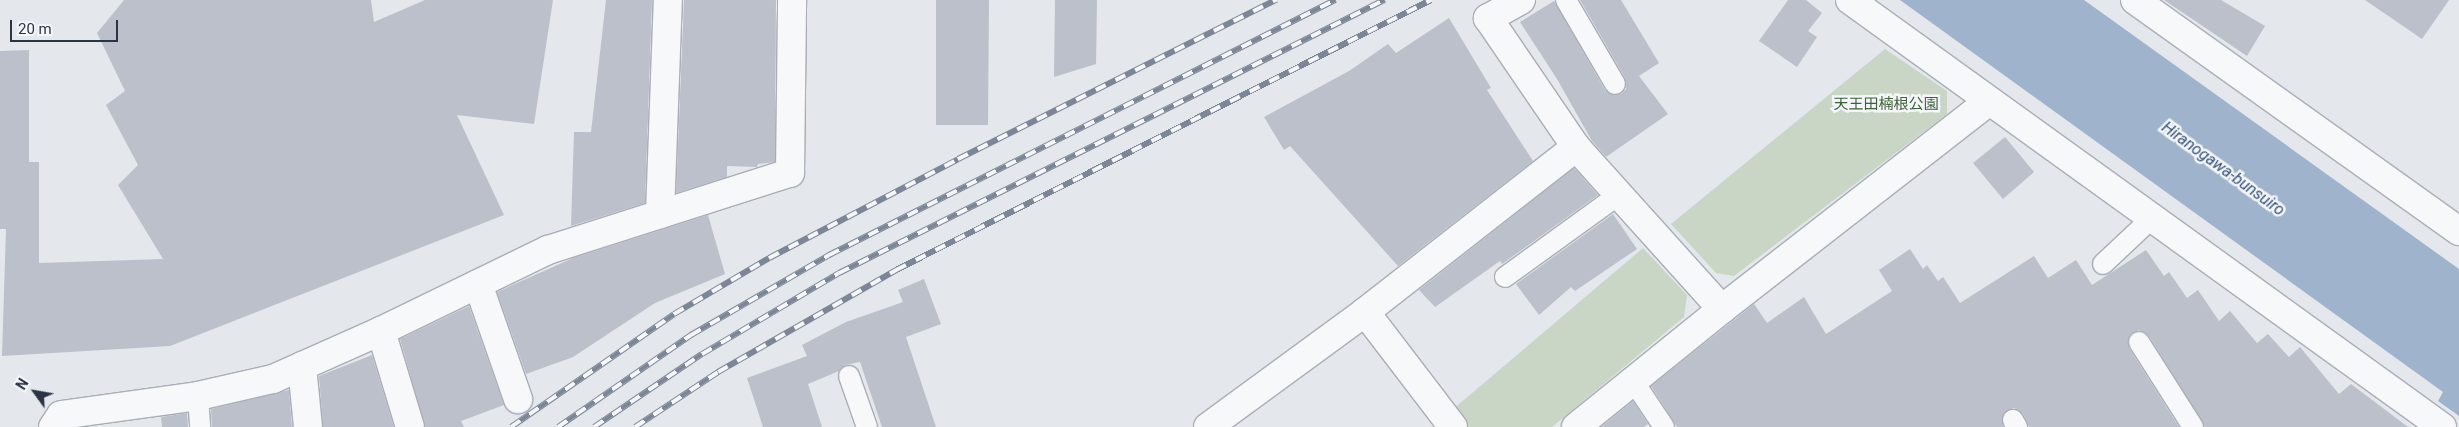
<!DOCTYPE html>
<html>
<head>
<meta charset="utf-8">
<style>
	body { margin:0 }
	#map { position:relative; width:2459px; height:427px; overflow:hidden; background:#e4e7ec; font-family:Roboto,"Noto Sans JP",sans-serif }
	div>[style] { position:absolute }
	.green>* { inset:0; background:#c9d6c5 }
	.water>* { inset:0; background:#9fb4cc }
	.building>* { inset:0; background:#bbc0ca }
	.roads { filter:drop-shadow(1px 0 #a9aeb7) drop-shadow(-1px 0 #a9aeb7) drop-shadow(0 1px #a9aeb7) drop-shadow(0 -1px #a9aeb7) }
	.service>* { height:20px; margin:-10px; padding:0 10px; transform-origin:10px; border-radius:10px; background:#f7f8fa }
	.minor>* { height:28px; margin:-14px; padding:0 14px; transform-origin:14px; border-radius:14px; background:#f7f8fa }
	.rail>* { height:5.5px; margin-top:-2.75px; transform-origin:0; background:repeating-linear-gradient(90deg,#f4f6f9 0 11px,#7d8696 0 22px); box-sizing:border-box; border-block:1px solid #7d8696 }
	span { translate:-50% -50%; white-space:nowrap; text-align:center; line-height:1.15; -webkit-text-stroke:5px #f4f6f9; paint-order:stroke }
	.park-label { font-size:15px; color:#3f6138 }
	.water-label { font-size:16px; color:#34527a; font-style:italic }
	.north { position:absolute; left:10px; top:367px; width:50px; height:50px; -webkit-text-stroke:4px #f4f6f9; paint-order:stroke; rotate:302deg; font-size:14px; font-weight:700; line-height:20px; text-align:center; color:#2b3445 }
	.north::after { content:''; display:block; margin:auto; width:18px; height:22px; background:#2b3445; clip-path:polygon(50% 0,100% 100%,50% 72%,0 100%) }
	.scale { position:absolute; left:10px; top:20px; width:108px; height:22px; box-sizing:border-box; border:2px solid #2b3445; border-top:0; padding-left:6px; font-size:15px; line-height:18px; white-space:nowrap; color:#2b3445; -webkit-text-stroke:4px #f4f6f9; paint-order:stroke }
</style>
</head>
<body>
<div id="map">
	<div class="green">
		<div style="clip-path:polygon(1885px 49px,1947px 91px,1947px 114px,1734px 276px,1716px 273px,1671px 224px)"></div>
		<div style="clip-path:polygon(1643px 248px,1687px 295px,1684px 317px,1552px 427px,1464px 427px,1452px 410px)"></div>
	</div>
	<div class="water">
		<div style="clip-path:polygon(1900px 0,2084px 0,2459px 269px,2459px 416px,2438px 401px,2443px 392px)"></div>
	</div>
	<div class="building">
		<div style="clip-path:polygon(124px 0,371px 0,374px 22px,425px 0,553px 0,534px 124px,457px 115px,504px 215px,170px 346px,2px 356px,6px 229px,0 229px,0 51px,29px 50px,29px 162px,39px 162px,39px 263px,163px 259px,118px 185px,138px 165px,106px 105px,125px 91px,97px 33px)"></div>
		<div style="clip-path:polygon(606px 0,652px 0,645px 203px,571px 226px,574px 132px,591px 132px)"></div>
		<div style="clip-path:polygon(684px 0,776px 0,775px 162px,758px 164px,757px 167px,727px 166px,727px 177px,676px 193px)"></div>
		<div style="clip-path:polygon(936px 0,989px 0,988px 125px,936px 125px)"></div>
		<div style="clip-path:polygon(1055px 0,1097px 0,1096px 64px,1054px 77px)"></div>
		<div style="clip-path:polygon(1580px 0,1621px 0,1659px 63px,1639px 76px,1668px 114px,1606px 157px,1592px 141px,1557px 79px,1520px 22px,1554px 1px,1605px 90px,1610px 94px,1621px 94px,1626px 89px,1625px 78px)"></div>
		<div style="clip-path:polygon(1788px 0,1806px 0,1822px 13px,1808px 31px,1817px 37px,1797px 67px,1759px 41px)"></div>
		<div style="clip-path:polygon(2164px 0,2221px 0,2265px 26px,2247px 56px)"></div>
		<div style="clip-path:polygon(2365px 0,2449px 0,2422px 39px)"></div>
		<div style="clip-path:polygon(1449px 18px,1491px 88px,1487px 90px,1533px 161px,1398px 266px,1290px 146px,1284px 150px,1264px 117px,1349px 71px,1388px 44px,1396px 53px)"></div>
		<div style="clip-path:polygon(2005px 137px,2034px 172px,2003px 199px,1973px 163px)"></div>
		<div style="clip-path:polygon(1574px 168px,1598px 195px,1502px 264px,1500px 261px,1435px 307px,1419px 290px)"></div>
		<div style="clip-path:polygon(1613px 214px,1637px 249px,1575px 291px,1571px 287px,1539px 315px,1516px 284px)"></div>
		<div style="clip-path:polygon(708px 215px,725px 274px,655px 303px,573px 357px,526px 374px,497px 292px,573px 258px)"></div>
		<div style="clip-path:polygon(1910px 249px,1923px 269px,1927px 265px,1938px 281px,1943px 277px,1960px 303px,2034px 256px,2048px 278px,2076px 260px,2092px 285px,2146px 250px,2164px 276px,2169px 272px,2187px 298px,2198px 290px,2219px 321px,2230px 311px,2257px 343px,2268px 334px,2289px 357px,2300px 347px,2339px 394px,2351px 384px,2408px 427px,2205px 427px,2149px 336px,2139px 330px,2129px 336px,2129px 348px,2179px 427px,2029px 427px,2023px 414px,2014px 408px,2003px 414px,2003px 427px,1677px 427px,1651px 386px,1754px 304px,1767px 323px,1804px 297px,1826px 334px,1892px 291px,1879px 270px)"></div>
		<div style="clip-path:polygon(924px 279px,941px 324px,906px 337px,936px 427px,882px 427px,860px 362px,845px 365px,839px 371px,808px 384px,822px 427px,763px 427px,747px 378px,807px 356px,802px 345px,846px 322px,903px 302px,898px 290px)"></div>
		<div style="clip-path:polygon(469px 306px,504px 405px,461px 421px,464px 427px,425px 427px,400px 339px)"></div>
		<div style="clip-path:polygon(372px 355px,394px 427px,323px 427px,319px 376px)"></div>
		<div style="clip-path:polygon(289px 390px,292px 427px,212px 427px,211px 409px)"></div>
		<div style="clip-path:polygon(1633px 401px,1648px 424px,1644px 427px,1601px 427px)"></div>
		<div style="clip-path:polygon(187px 413px,188px 427px,162px 427px,161px 417px)"></div>
	</div>
	<div class="roads">
		<div class="service">
			<div style="left:1566px;top:0;width:97px;rotate:59.7deg"></div>
			<div style="left:2103px;top:264px;width:66px;rotate:-43.2deg"></div>
			<div style="left:1505px;top:277px;width:138px;rotate:-35.9deg"></div>
			<div style="left:2139px;top:342px;width:101px;rotate:57.6deg"></div>
			<div style="left:849px;top:376px;width:54px;rotate:70.6deg"></div>
			<div style="left:1634px;top:382px;width:54px;rotate:56.3deg"></div>
			<div style="left:198px;top:396px;width:31px;rotate:86deg"></div>
			<div style="left:2013px;top:420px;width:8px;rotate:60deg"></div>
		</div>
		<div class="minor">
			<div style="left:1521px;top:0;width:38px;rotate:151deg"></div>
			<div style="left:1488px;top:18px;width:156px;rotate:55.7deg"></div>
			<div style="left:1576px;top:147px;width:218px;rotate:48deg"></div>
			<div style="left:1850px;top:0;width:730px;rotate:35.8deg"></div>
			<div style="left:2135px;top:0;width:398px;rotate:35.5deg"></div>
			<div style="left:660px;top:214px;width:214px;rotate:-87.9deg"></div>
			<div style="left:478px;top:284px;width:122px;rotate:70.8deg"></div>
			<div style="left:381px;top:331px;width:100px;rotate:73.2deg"></div>
			<div style="left:302px;top:366px;width:61px;rotate:84.4deg"></div>
			<div style="left:53px;top:427px;width:14px;rotate:-56deg"></div>
			<div style="left:61px;top:415px;width:138px;rotate:-7.9deg"></div>
			<div style="left:198px;top:396px;width:77px;rotate:-12.8deg"></div>
			<div style="left:273px;top:379px;width:118px;rotate:-24deg"></div>
			<div style="left:381px;top:331px;width:186px;rotate:-25.9deg"></div>
			<div style="left:548px;top:250px;width:254px;rotate:-17.7deg"></div>
			<div style="left:790px;top:173px;width:173px;rotate:-89.3deg"></div>
			<div style="left:1208px;top:427px;width:195px;rotate:-36.2deg"></div>
			<div style="left:1453px;top:427px;width:145px;rotate:-127.4deg"></div>
			<div style="left:1365px;top:312px;width:268px;rotate:-38deg"></div>
			<div style="left:1576px;top:427px;width:188px;rotate:-38.9deg"></div>
			<div style="left:1722px;top:309px;width:337px;rotate:-37.9deg"></div>
		</div>
	</div>
	<div class="rail">
		<div style="left:511px;top:427px;width:198px;rotate:-34.7deg"></div>
		<div style="left:674px;top:314px;width:110px;rotate:-30.5deg"></div>
		<div style="left:769px;top:258px;width:213px;rotate:-27.6deg"></div>
		<div style="left:958px;top:159px;width:356px;rotate:-26.6deg"></div>
		<div style="left:558px;top:427px;width:162px;rotate:-34.7deg"></div>
		<div style="left:691px;top:335px;width:160px;rotate:-30.1deg"></div>
		<div style="left:829px;top:255px;width:567px;rotate:-26.75deg"></div>
		<div style="left:594px;top:427px;width:130px;rotate:-34.1deg"></div>
		<div style="left:702px;top:354px;width:159px;rotate:-30.6deg"></div>
		<div style="left:839px;top:273px;width:610px;rotate:-26.61deg"></div>
		<div style="left:635px;top:427px;width:100px;rotate:-33.5deg"></div>
		<div style="left:718px;top:372px;width:205px;rotate:-29.8deg"></div>
		<div style="left:896px;top:270px;width:599px;rotate:-26.78deg"></div>
	</div>
	<div class="park-label">
		<span style="left:1886px;top:105px">天王田楠根公園</span>
	</div>
	<div class="water-label">
		<span style="left:2223px;top:169px;rotate:36deg">Hiranogawa-bunsuiro</span>
	</div>
	<div class="north">N</div>
	<div class="scale">20 m</div>
</div>
</body>
</html>
